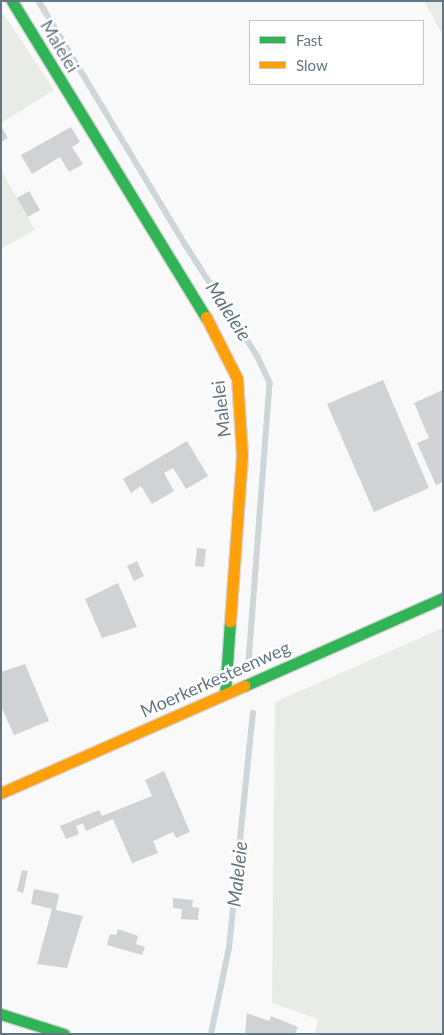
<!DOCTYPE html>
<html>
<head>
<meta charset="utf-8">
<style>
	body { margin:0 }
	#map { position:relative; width:444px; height:1035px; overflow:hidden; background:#f9f9f9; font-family:Lato,sans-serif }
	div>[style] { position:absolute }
	.green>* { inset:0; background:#e8ebe6 }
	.stream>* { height:5.5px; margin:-2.75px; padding:0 2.75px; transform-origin:2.75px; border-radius:2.75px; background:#ced6d9 }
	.building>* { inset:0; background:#d0d2d3 }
	.roads { filter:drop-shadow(1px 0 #d5d6d7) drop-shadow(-1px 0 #d5d6d7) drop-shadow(0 1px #d5d6d7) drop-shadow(0 -1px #d5d6d7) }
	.fast>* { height:11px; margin:-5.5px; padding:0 5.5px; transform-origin:5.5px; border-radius:5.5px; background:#30b455 }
	.slow>* { height:11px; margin:-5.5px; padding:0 5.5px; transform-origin:5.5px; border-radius:5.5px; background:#ff9f0a }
	span { translate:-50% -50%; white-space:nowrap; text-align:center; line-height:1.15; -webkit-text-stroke:5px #fff; paint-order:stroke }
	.street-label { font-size:18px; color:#657683 }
	.water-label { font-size:19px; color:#60757c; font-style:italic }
	.frame { position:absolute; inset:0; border:2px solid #657683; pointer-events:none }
	.legend { position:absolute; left:249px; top:20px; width:175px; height:65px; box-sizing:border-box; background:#fff; border:1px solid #c1c8cd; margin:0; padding:6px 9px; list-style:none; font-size:15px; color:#657683 }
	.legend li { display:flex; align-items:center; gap:10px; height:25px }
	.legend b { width:25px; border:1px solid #c1c8cd }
</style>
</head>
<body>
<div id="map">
	<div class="green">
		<div style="clip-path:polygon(424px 1px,443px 1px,443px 35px)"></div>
		<div style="clip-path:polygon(1px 10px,54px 90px,1px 123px)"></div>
		<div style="clip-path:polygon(1px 170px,35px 230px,1px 249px)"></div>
		<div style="clip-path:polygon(443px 628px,443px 1034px,315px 1034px,318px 1019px,272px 1003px,275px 702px)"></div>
	</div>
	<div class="stream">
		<div style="left:39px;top:1px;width:283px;rotate:59deg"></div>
		<div style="left:185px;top:244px;width:135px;rotate:57.1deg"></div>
		<div style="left:258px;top:357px;width:29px;rotate:65deg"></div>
		<div style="left:270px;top:383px;width:281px;rotate:94.3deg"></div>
		<div style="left:211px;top:1034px;width:88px;rotate:-78.2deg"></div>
		<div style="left:229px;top:948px;width:236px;rotate:-84.2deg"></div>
	</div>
	<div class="building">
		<div style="clip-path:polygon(1px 126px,8px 138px,1px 142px)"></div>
		<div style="clip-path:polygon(71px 127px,80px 142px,72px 147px,83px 164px,69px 172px,60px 157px,32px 174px,21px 155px)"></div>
		<div style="clip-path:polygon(29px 191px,40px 210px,28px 217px,17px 198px)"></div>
		<div style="clip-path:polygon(383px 380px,429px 488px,374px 512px,327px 404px)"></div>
		<div style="clip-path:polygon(443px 390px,443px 482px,436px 485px,417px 443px,429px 438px,414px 403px)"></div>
		<div style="clip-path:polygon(187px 441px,208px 476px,186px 489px,173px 468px,164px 473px,174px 491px,152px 504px,141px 486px,131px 493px,123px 479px)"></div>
		<div style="clip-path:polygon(197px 548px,206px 549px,204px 567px,195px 566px)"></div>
		<div style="clip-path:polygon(137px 561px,144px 576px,134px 581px,127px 566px)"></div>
		<div style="clip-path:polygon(118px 583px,137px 627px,102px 638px,85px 599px)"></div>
		<div style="clip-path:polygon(25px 664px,49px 721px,14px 735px,1px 706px,1px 672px)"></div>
		<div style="clip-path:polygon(164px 771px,190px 832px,176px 838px,173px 832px,153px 841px,158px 853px,132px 863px,113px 819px,86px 831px,83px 823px,76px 826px,79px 834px,66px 839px,60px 826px,99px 810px,102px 816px,152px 796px,145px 780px)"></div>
		<div style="clip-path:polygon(22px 870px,28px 871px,23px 893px,17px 891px)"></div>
		<div style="clip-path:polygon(34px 889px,59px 894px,56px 910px,83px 916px,67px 968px,37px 964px,52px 909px,31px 904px)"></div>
		<div style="clip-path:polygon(173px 898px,193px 900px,192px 907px,199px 908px,198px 920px,181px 919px,182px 909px,173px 908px)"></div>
		<div style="clip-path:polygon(118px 929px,138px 936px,136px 944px,145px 947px,142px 955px,107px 945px,110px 934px,116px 935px)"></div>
		<div style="clip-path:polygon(247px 1013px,269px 1021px,271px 1016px,298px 1027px,295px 1034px,245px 1034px)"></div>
	</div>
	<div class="roads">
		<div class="fast">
			<div style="left:12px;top:1px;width:371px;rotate:58.5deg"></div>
			<div style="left:244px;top:686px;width:218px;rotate:-23.9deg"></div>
			<div style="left:225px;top:693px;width:71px;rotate:-86deg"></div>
			<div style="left:1px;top:1014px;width:66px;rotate:17.6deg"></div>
		</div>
		<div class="slow">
			<div style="left:206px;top:317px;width:68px;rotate:63.1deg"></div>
			<div style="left:237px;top:378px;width:77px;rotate:86.3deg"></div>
			<div style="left:242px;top:455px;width:167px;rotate:94.1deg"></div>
			<div style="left:1px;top:793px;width:266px;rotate:-23.8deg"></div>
		</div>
	</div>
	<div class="street-label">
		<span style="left:60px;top:46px;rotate:59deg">Malelei</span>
		<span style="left:221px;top:409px;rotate:-97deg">Malelei</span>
		<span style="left:215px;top:679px;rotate:-24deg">Moerkerkesteenweg</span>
	</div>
	<div class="water-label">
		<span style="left:229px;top:311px;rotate:57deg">Maleleie</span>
		<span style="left:237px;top:874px;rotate:-84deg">Maleleie</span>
	</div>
	<div class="frame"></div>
	<ul class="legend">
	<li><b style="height:6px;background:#30b455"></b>Fast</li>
	<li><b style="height:6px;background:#ff9f0a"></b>Slow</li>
	</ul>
</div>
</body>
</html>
